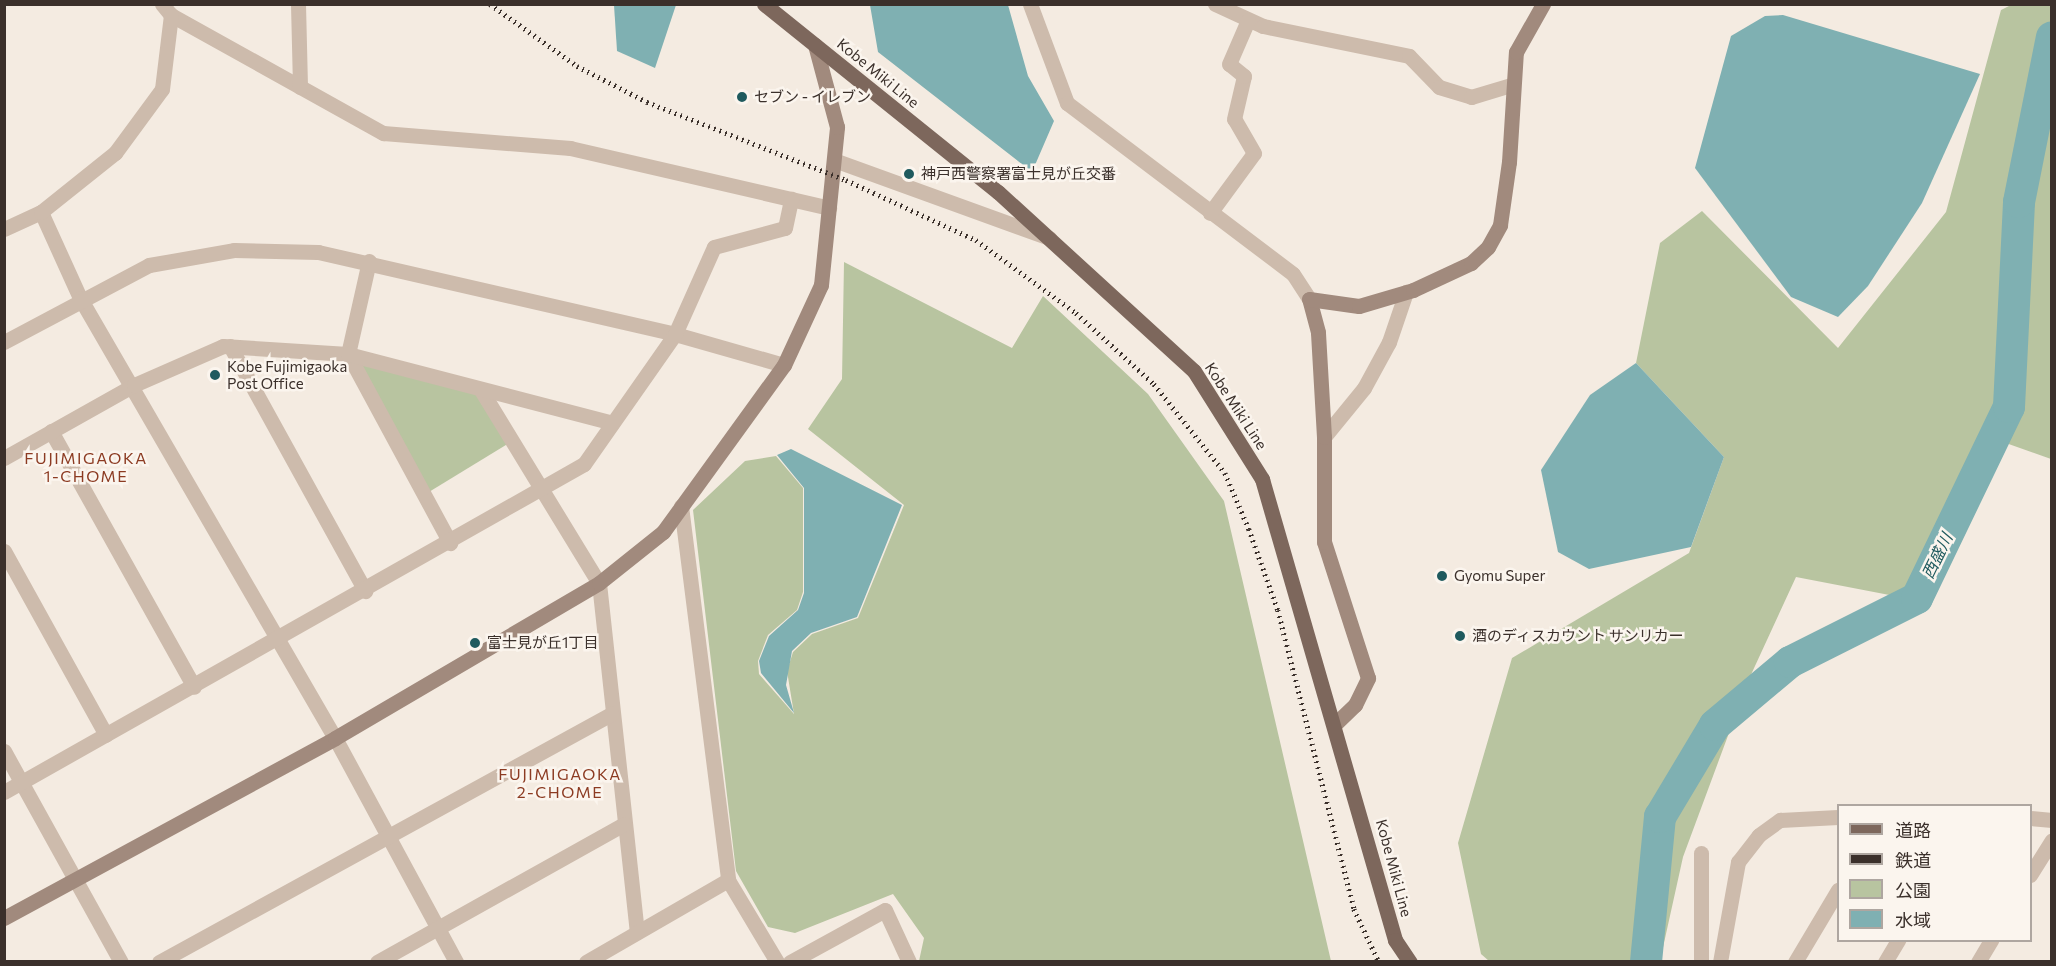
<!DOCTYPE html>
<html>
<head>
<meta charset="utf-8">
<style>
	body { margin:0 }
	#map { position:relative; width:2056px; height:966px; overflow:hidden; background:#f4ebe1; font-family:Commissioner,"Noto Sans JP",sans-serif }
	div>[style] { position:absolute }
	.green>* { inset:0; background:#b8c4a0 }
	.water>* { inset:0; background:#7fb0b2 }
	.river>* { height:32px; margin:-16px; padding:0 16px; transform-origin:16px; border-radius:16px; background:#7fb0b2 }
	.street>* { height:15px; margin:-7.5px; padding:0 7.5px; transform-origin:7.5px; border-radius:7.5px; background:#cdbbac }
	.secondary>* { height:15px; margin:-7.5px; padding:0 7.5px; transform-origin:7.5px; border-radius:7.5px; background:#a18a7d }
	.primary>* { height:15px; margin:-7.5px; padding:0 7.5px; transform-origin:7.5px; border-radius:7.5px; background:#7d675c }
	.rail>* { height:4.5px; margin-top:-2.25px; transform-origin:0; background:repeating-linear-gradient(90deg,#3b302b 0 1.5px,transparent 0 6px) }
	.dots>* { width:16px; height:16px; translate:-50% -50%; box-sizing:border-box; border:3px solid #fbf5ee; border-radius:50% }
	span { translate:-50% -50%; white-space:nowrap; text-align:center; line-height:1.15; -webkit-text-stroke:5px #fbf5ee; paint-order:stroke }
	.street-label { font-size:15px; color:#3b302b }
	.poi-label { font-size:15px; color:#3b302b }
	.left { translate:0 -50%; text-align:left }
	.neighbourhood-label { font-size:16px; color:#8c3b22; letter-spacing:1.5px }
	.water-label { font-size:16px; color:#1f5a5e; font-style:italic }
	.frame { position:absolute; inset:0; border:6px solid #3b302b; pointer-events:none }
	.legend { position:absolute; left:1837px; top:804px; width:195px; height:138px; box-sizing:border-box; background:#fbf5ee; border:2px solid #aea6a0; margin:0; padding:8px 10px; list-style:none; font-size:18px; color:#3b302b }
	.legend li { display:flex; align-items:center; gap:12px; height:30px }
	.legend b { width:30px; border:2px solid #aea6a0 }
</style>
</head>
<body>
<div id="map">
	<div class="green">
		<div style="clip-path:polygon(2011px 5px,2051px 5px,2051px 459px,2003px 442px,1905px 598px,1796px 577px,1749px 679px,1683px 857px,1660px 961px,1489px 961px,1481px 954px,1458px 843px,1512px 658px,1689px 553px,1724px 457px,1636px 363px,1660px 243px,1702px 211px,1838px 348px,1946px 212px,2001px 10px)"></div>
		<div style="clip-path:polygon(844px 262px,1012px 348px,1043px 296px,1148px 394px,1224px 501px,1331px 961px,919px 961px,924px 938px,893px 894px,795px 933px,768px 927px,736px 871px,693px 510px,745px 461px,776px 456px,803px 488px,803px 592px,797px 610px,768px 635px,758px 661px,759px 674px,794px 714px,787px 671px,793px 652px,812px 634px,858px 618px,904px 505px,808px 429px,842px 379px)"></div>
		<div style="clip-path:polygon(348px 354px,481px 390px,511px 442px,424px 495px)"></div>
	</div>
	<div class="water">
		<div style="clip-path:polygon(614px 5px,676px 5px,655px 68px,617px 51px)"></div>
		<div style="clip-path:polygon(870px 5px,1008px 5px,1028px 76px,1054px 121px,1032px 172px,878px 52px)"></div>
		<div style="clip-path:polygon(1783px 15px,1980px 74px,1922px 203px,1868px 286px,1838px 317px,1791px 297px,1695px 168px,1731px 36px,1765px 16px)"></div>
		<div style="clip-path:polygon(1636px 363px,1724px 457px,1691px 547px,1589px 569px,1558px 552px,1541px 470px,1590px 395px)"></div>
		<div style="clip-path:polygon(791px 449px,902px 505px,857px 617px,811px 633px,792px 651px,786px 685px,794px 713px,761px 673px,759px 661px,769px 636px,798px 610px,804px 593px,804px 488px,777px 455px)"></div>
	</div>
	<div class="river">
		<div style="left:1646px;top:962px;width:146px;rotate:-84.5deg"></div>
		<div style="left:1660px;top:817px;width:107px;rotate:-59.1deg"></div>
		<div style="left:1715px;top:725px;width:98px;rotate:-40deg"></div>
		<div style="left:1790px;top:662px;width:142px;rotate:-26.7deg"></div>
		<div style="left:1917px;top:598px;width:212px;rotate:-64.3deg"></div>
		<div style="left:2009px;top:407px;width:205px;rotate:-87.2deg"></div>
		<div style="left:2019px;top:202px;width:168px;rotate:-78.7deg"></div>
	</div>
	<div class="street">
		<div style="left:162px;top:4px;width:14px;rotate:51deg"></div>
		<div style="left:171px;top:15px;width:243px;rotate:29.1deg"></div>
		<div style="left:383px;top:133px;width:188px;rotate:4.6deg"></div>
		<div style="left:570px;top:148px;width:266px;rotate:13deg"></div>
		<div style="left:298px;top:4px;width:83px;rotate:88.6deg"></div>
		<div style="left:1030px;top:4px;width:106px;rotate:69.5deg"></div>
		<div style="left:1067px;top:103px;width:283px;rotate:37.1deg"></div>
		<div style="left:1293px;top:274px;width:30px;rotate:57deg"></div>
		<div style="left:1215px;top:4px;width:53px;rotate:24.6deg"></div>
		<div style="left:1263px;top:26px;width:149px;rotate:11.6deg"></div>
		<div style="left:1409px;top:56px;width:43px;rotate:45.9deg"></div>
		<div style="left:1439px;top:87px;width:34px;rotate:17deg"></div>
		<div style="left:1471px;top:97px;width:42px;rotate:-16.7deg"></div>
		<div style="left:834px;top:160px;width:229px;rotate:19.9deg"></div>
		<div style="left:41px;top:212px;width:94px;rotate:65.6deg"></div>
		<div style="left:80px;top:298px;width:509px;rotate:59.91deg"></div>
		<div style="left:335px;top:738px;width:255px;rotate:61.6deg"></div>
		<div style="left:1210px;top:213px;width:74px;rotate:-53.7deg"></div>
		<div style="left:1254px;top:153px;width:39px;rotate:-120deg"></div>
		<div style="left:1234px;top:119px;width:44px;rotate:-76.9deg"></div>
		<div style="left:1244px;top:76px;width:19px;rotate:-141deg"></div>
		<div style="left:1229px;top:64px;width:48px;rotate:-66.6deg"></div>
		<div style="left:4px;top:229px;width:41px;rotate:-24.7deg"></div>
		<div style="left:41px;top:212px;width:95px;rotate:-38.6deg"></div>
		<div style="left:115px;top:153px;width:79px;rotate:-53.7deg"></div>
		<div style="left:162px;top:89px;width:75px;rotate:-83.1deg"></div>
		<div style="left:369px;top:261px;width:95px;rotate:102.7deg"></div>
		<div style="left:348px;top:354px;width:215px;rotate:61.6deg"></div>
		<div style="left:4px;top:342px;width:164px;rotate:-28deg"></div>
		<div style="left:149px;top:265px;width:86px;rotate:-10deg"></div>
		<div style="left:234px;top:250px;width:84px;rotate:1.4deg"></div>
		<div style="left:318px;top:252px;width:366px;rotate:12.9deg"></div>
		<div style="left:675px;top:334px;width:113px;rotate:15.9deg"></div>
		<div style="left:230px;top:346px;width:280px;rotate:61.1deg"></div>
		<div style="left:481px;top:390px;width:226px;rotate:58.6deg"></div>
		<div style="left:599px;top:583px;width:351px;rotate:83.8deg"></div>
		<div style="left:51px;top:431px;width:293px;rotate:60.8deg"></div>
		<div style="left:1324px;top:437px;width:63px;rotate:-50.8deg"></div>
		<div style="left:1364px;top:388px;width:52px;rotate:-61.5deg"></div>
		<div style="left:1389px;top:342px;width:53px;rotate:-71.2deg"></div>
		<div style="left:4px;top:458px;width:149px;rotate:-29.3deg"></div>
		<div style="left:134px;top:385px;width:97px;rotate:-23.7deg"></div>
		<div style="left:223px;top:346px;width:125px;rotate:3.7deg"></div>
		<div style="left:348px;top:354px;width:273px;rotate:14.6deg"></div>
		<div style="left:681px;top:506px;width:377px;rotate:82.8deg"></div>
		<div style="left:728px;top:880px;width:96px;rotate:59.1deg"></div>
		<div style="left:4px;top:551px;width:210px;rotate:61deg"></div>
		<div style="left:4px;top:751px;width:241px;rotate:61deg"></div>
		<div style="left:4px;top:792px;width:666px;rotate:-29.49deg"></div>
		<div style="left:584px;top:464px;width:159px;rotate:-55deg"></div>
		<div style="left:675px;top:334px;width:95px;rotate:-65.9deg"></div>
		<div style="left:714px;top:247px;width:73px;rotate:-15deg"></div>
		<div style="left:785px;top:228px;width:30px;rotate:-78deg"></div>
		<div style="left:2030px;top:818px;width:22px;rotate:5deg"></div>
		<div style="left:1701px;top:853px;width:109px;rotate:90deg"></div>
		<div style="left:2030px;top:875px;width:41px;rotate:-57.8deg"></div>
		<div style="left:159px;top:962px;width:516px;rotate:-28.75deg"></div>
		<div style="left:377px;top:962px;width:283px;rotate:-29.2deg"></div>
		<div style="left:586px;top:962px;width:164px;rotate:-30deg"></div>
		<div style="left:790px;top:962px;width:108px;rotate:-28.7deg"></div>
		<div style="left:885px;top:910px;width:57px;rotate:65.2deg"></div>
		<div style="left:1720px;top:962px;width:102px;rotate:-79.8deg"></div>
		<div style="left:1738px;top:862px;width:34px;rotate:-52deg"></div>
		<div style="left:1759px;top:835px;width:26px;rotate:-36deg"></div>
		<div style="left:1780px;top:820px;width:58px;rotate:-3deg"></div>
		<div style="left:1795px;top:962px;width:84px;rotate:-59.2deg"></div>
		<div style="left:1885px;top:962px;width:26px;rotate:-59deg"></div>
		<div style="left:1978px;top:962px;width:26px;rotate:-59deg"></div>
	</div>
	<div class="secondary">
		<div style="left:1335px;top:724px;width:28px;rotate:-44deg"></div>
		<div style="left:1355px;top:705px;width:30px;rotate:-64deg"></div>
		<div style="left:1368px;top:678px;width:143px;rotate:-107.9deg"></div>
		<div style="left:1324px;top:542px;width:105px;rotate:-90deg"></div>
		<div style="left:1324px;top:437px;width:105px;rotate:-93.3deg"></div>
		<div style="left:1318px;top:332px;width:34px;rotate:-105deg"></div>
		<div style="left:1309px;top:299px;width:50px;rotate:8deg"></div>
		<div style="left:1359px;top:306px;width:56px;rotate:-16.5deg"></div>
		<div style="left:1413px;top:290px;width:64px;rotate:-25deg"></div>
		<div style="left:1471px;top:263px;width:23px;rotate:-43deg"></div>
		<div style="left:1488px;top:247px;width:25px;rotate:-61deg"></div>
		<div style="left:1500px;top:225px;width:64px;rotate:-81.9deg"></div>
		<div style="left:1509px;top:162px;width:110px;rotate:-86.4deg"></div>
		<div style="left:1516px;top:52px;width:55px;rotate:-60.6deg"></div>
		<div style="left:4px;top:918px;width:377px;rotate:-28.5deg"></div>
		<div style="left:335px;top:738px;width:306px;rotate:-30.4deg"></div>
		<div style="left:599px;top:583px;width:82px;rotate:-38.6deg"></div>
		<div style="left:663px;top:532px;width:206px;rotate:-54.1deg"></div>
		<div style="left:784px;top:365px;width:88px;rotate:-65.2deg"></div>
		<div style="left:821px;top:285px;width:159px;rotate:-84.2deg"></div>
		<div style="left:837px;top:127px;width:85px;rotate:-105deg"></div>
	</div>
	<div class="primary">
		<div style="left:764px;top:4px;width:300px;rotate:38.8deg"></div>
		<div style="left:998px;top:192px;width:265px;rotate:42.4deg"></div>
		<div style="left:1194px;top:371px;width:128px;rotate:57.8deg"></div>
		<div style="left:1262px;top:479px;width:480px;rotate:73.9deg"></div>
		<div style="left:1395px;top:940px;width:27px;rotate:56deg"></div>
	</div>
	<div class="rail">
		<div style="left:490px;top:4px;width:107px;rotate:35.5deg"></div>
		<div style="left:577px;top:66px;width:79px;rotate:27.2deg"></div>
		<div style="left:647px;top:102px;width:214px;rotate:21.4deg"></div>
		<div style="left:846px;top:180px;width:143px;rotate:24.8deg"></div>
		<div style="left:976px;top:240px;width:124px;rotate:36.1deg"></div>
		<div style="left:1076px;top:313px;width:105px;rotate:42.3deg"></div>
		<div style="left:1154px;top:384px;width:114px;rotate:51.4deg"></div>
		<div style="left:1225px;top:473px;width:61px;rotate:66.8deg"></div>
		<div style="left:1249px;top:529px;width:86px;rotate:70.3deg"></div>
		<div style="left:1278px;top:610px;width:309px;rotate:75.7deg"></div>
		<div style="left:1354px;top:909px;width:59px;rotate:64.7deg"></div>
	</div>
	<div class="dots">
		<div style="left:742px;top:97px;background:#1f5a5e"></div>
		<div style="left:909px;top:174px;background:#1f5a5e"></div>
		<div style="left:215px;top:375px;background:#1f5a5e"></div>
		<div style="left:1442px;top:576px;background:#1f5a5e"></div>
		<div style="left:1460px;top:636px;background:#1f5a5e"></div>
		<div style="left:475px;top:643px;background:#1f5a5e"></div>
	</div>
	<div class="street-label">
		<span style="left:878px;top:73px;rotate:39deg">Kobe Miki Line</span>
		<span style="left:1236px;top:406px;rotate:57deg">Kobe Miki Line</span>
		<span style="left:1394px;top:868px;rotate:75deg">Kobe Miki Line</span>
	</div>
	<div class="poi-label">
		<span class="left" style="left:754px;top:97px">セブン - イレブン</span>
		<span class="left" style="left:921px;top:174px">神戸西警察署富士見が丘交番</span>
		<span class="left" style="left:227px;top:375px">Kobe Fujimigaoka<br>Post Office</span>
		<span class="left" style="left:1454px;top:576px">Gyomu Super</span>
		<span class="left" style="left:1472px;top:636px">酒のディスカウント サンリカー</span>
		<span class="left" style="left:487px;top:643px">富士見が丘1丁目</span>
	</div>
	<div class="neighbourhood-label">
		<span style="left:86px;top:467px">FUJIMIGAOKA<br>1-CHOME</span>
		<span style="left:560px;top:783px">FUJIMIGAOKA<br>2-CHOME</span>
	</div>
	<div class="water-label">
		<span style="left:1937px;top:556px;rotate:-64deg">西盛川</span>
	</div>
	<div class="frame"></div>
	<ul class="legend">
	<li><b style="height:8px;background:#7d675c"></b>道路</li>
	<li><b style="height:8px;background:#3b302b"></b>鉄道</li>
	<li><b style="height:16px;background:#b8c4a0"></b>公園</li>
	<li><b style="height:16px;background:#7fb0b2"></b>水域</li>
	</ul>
</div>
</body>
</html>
